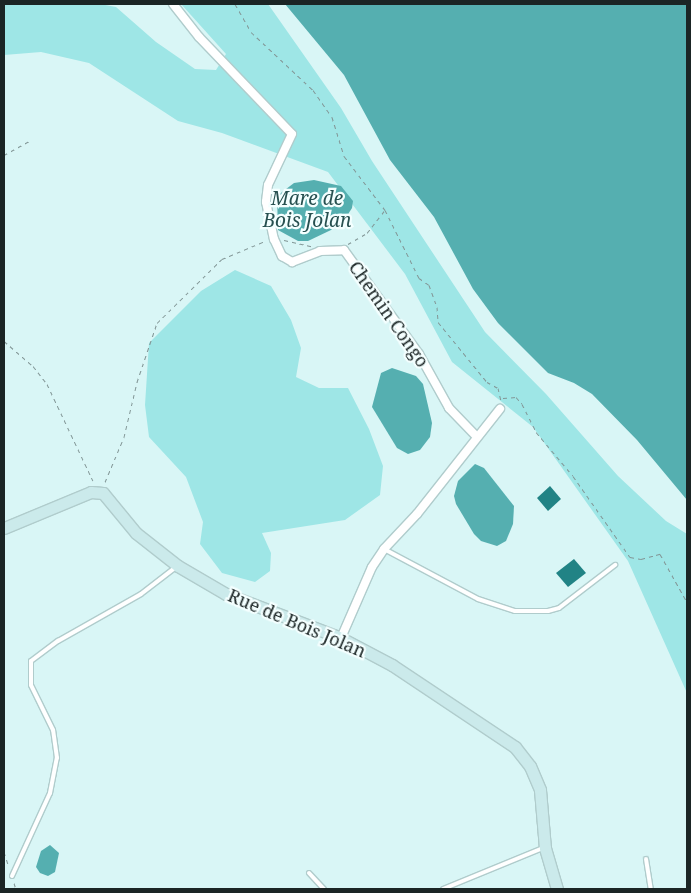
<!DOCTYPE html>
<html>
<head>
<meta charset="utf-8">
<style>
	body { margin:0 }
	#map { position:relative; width:691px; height:893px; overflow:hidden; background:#d9f6f6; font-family:"Noto Serif",serif }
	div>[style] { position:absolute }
	.green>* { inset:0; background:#9ee6e6 }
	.water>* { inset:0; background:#55afb0 }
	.building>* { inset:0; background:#218385 }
	.path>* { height:1px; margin-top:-0.5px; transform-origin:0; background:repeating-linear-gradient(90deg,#829696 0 4px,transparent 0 8px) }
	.roads { filter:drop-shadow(1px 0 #b0cccc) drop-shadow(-1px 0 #b0cccc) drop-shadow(0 1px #b0cccc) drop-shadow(0 -1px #b0cccc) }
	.lane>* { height:4px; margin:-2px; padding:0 2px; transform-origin:2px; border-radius:2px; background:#fff }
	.street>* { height:8px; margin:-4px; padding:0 4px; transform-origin:4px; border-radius:4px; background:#fff }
	.secondary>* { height:11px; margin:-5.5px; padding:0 5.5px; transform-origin:5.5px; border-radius:5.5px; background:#cbeaeb }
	span { translate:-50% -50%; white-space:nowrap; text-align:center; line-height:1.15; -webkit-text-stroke:4.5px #f4ffff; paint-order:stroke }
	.street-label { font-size:18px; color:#1b2525 }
	.water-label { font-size:19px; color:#275050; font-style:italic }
	.frame { position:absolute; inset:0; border:5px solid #1b2525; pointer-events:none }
</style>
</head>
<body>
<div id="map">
	<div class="green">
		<div style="clip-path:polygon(4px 4px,100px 4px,116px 7px,156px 42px,195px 69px,216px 70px,226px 54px,181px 4px,268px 4px,341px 108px,372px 161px,485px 332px,546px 394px,618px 476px,666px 521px,687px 534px,687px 693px,628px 561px,533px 427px,452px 362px,405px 274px,328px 172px,222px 133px,178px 121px,89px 63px,41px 52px,4px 55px)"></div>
		<div style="clip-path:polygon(235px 270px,271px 286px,291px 320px,301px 348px,296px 377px,319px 388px,348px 388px,369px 429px,383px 466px,380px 495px,345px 520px,262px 533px,271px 553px,270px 571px,255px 582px,222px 573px,200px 544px,203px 522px,186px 477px,149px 437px,145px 405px,149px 343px,201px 291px)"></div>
	</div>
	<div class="water">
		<div style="clip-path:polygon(285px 4px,687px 4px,687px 500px,637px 440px,592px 394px,574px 383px,548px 373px,498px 323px,473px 289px,434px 217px,390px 160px,344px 75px)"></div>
		<div style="clip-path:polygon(314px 180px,341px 186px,353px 201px,352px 208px,345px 219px,331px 230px,308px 241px,298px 241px,278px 230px,277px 196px,294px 183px)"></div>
		<div style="clip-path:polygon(392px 368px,416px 376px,423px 384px,432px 423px,430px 437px,420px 450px,408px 454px,397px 448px,372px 407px,381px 373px)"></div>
		<div style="clip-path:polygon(475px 464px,484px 468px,514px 506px,513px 524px,506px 541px,497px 546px,481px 541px,474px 534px,456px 504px,454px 496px,458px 481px)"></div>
		<div style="clip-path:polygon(50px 845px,59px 853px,55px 872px,48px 876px,40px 873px,36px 867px,41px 851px)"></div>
	</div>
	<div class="building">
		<div style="clip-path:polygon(550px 486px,561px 499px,548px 511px,537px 498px)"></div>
		<div style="clip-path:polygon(574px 559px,586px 573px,568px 587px,556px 573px)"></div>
	</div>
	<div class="path">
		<div style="left:235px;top:4px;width:32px;rotate:60deg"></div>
		<div style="left:251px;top:32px;width:85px;rotate:43.1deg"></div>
		<div style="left:313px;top:90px;width:33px;rotate:55deg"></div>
		<div style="left:332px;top:117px;width:41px;rotate:72.9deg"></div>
		<div style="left:344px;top:156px;width:68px;rotate:52.8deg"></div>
		<div style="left:385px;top:210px;width:76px;rotate:63.4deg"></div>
		<div style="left:419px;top:278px;width:12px;rotate:35deg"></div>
		<div style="left:429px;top:285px;width:23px;rotate:70deg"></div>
		<div style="left:437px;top:307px;width:15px;rotate:86deg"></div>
		<div style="left:438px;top:322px;width:77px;rotate:50.8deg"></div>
		<div style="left:487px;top:382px;width:13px;rotate:29deg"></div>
		<div style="left:498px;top:388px;width:13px;rotate:77deg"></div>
		<div style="left:4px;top:155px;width:31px;rotate:-29deg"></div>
		<div style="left:284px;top:240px;width:28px;rotate:13deg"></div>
		<div style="left:348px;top:244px;width:22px;rotate:-30deg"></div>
		<div style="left:367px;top:233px;width:29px;rotate:-52deg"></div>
		<div style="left:4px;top:341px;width:38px;rotate:41deg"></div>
		<div style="left:33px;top:366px;width:23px;rotate:52deg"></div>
		<div style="left:47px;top:384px;width:107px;rotate:64.6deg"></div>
		<div style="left:503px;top:398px;width:13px;rotate:-4deg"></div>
		<div style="left:516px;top:397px;width:9px;rotate:49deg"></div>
		<div style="left:522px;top:404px;width:31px;rotate:63deg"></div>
		<div style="left:536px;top:432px;width:57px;rotate:49.9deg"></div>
		<div style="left:573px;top:476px;width:99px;rotate:54.9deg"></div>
		<div style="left:630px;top:557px;width:11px;rotate:10deg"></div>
		<div style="left:641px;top:559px;width:20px;rotate:-15deg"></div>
		<div style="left:660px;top:554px;width:55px;rotate:60.6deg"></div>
		<div style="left:105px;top:482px;width:49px;rotate:-67.1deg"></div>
		<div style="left:124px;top:437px;width:57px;rotate:-76.7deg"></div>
		<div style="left:137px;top:382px;width:62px;rotate:-71.3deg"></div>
		<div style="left:157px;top:323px;width:91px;rotate:-44.6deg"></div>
		<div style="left:222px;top:259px;width:47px;rotate:-22.7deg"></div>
		<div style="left:4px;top:852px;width:16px;rotate:72deg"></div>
		<div style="left:14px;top:883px;width:6px;rotate:72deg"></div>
	</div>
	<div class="roads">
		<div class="lane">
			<div style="left:384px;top:549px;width:106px;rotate:28deg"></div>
			<div style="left:478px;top:599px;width:39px;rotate:18deg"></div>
			<div style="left:515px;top:611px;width:33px"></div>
			<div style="left:548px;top:611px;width:11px;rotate:-15deg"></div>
			<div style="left:559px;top:608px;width:71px;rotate:-37.5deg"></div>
			<div style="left:646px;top:859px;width:30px;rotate:81deg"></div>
			<div style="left:309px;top:873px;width:22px;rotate:47deg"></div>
			<div style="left:12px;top:876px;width:91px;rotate:-65.4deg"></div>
			<div style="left:50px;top:793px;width:36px;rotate:-79deg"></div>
			<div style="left:57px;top:758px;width:28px;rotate:-98deg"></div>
			<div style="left:53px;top:730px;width:50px;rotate:-116.1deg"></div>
			<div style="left:31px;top:685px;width:24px;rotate:-90deg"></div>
			<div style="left:31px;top:661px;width:34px;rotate:-37deg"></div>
			<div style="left:58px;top:641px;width:95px;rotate:-29.5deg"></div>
			<div style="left:141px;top:594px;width:44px;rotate:-37.6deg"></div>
			<div style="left:443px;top:889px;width:108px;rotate:-22.3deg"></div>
		</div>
		<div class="street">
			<div style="left:173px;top:4px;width:42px;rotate:51.8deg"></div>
			<div style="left:199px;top:37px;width:134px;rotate:46.2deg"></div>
			<div style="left:292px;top:134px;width:56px;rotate:115.2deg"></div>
			<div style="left:268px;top:185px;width:17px;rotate:97deg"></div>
			<div style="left:266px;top:202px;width:38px;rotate:78deg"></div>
			<div style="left:274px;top:239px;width:19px;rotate:65deg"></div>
			<div style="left:282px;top:256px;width:12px;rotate:31deg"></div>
			<div style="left:292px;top:262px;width:30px;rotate:-21deg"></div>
			<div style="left:320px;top:251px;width:24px;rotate:-2deg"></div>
			<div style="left:344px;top:250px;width:128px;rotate:54.2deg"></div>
			<div style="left:419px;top:354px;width:62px;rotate:60.9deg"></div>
			<div style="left:449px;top:408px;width:40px;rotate:46deg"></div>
			<div style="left:341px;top:638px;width:77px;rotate:-66.4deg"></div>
			<div style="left:372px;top:567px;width:22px;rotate:-56deg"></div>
			<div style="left:384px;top:549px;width:48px;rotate:-46.7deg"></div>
			<div style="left:417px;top:514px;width:134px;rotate:-51.7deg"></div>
		</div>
		<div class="secondary">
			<div style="left:4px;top:528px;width:94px;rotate:-22.5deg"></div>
			<div style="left:91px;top:492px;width:12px;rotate:5deg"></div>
			<div style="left:103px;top:493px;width:52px;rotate:50.5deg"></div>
			<div style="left:136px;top:533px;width:53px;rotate:38.2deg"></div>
			<div style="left:178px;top:566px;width:56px;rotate:30.3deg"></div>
			<div style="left:226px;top:594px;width:123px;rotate:20.9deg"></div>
			<div style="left:341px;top:638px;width:58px;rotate:27.9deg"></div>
			<div style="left:392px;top:665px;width:148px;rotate:33.7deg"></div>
			<div style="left:515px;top:747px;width:24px;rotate:52deg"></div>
			<div style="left:530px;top:766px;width:26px;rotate:67deg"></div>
			<div style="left:540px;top:790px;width:58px;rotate:85.1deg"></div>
			<div style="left:545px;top:848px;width:43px;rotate:73.7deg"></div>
		</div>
	</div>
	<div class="street-label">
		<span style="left:389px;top:314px;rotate:55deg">Chemin Congo</span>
		<span style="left:297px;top:623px;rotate:23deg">Rue de Bois Jolan</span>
	</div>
	<div class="water-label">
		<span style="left:307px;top:210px">Mare de<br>Bois Jolan</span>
	</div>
	<div class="frame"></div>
</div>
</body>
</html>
